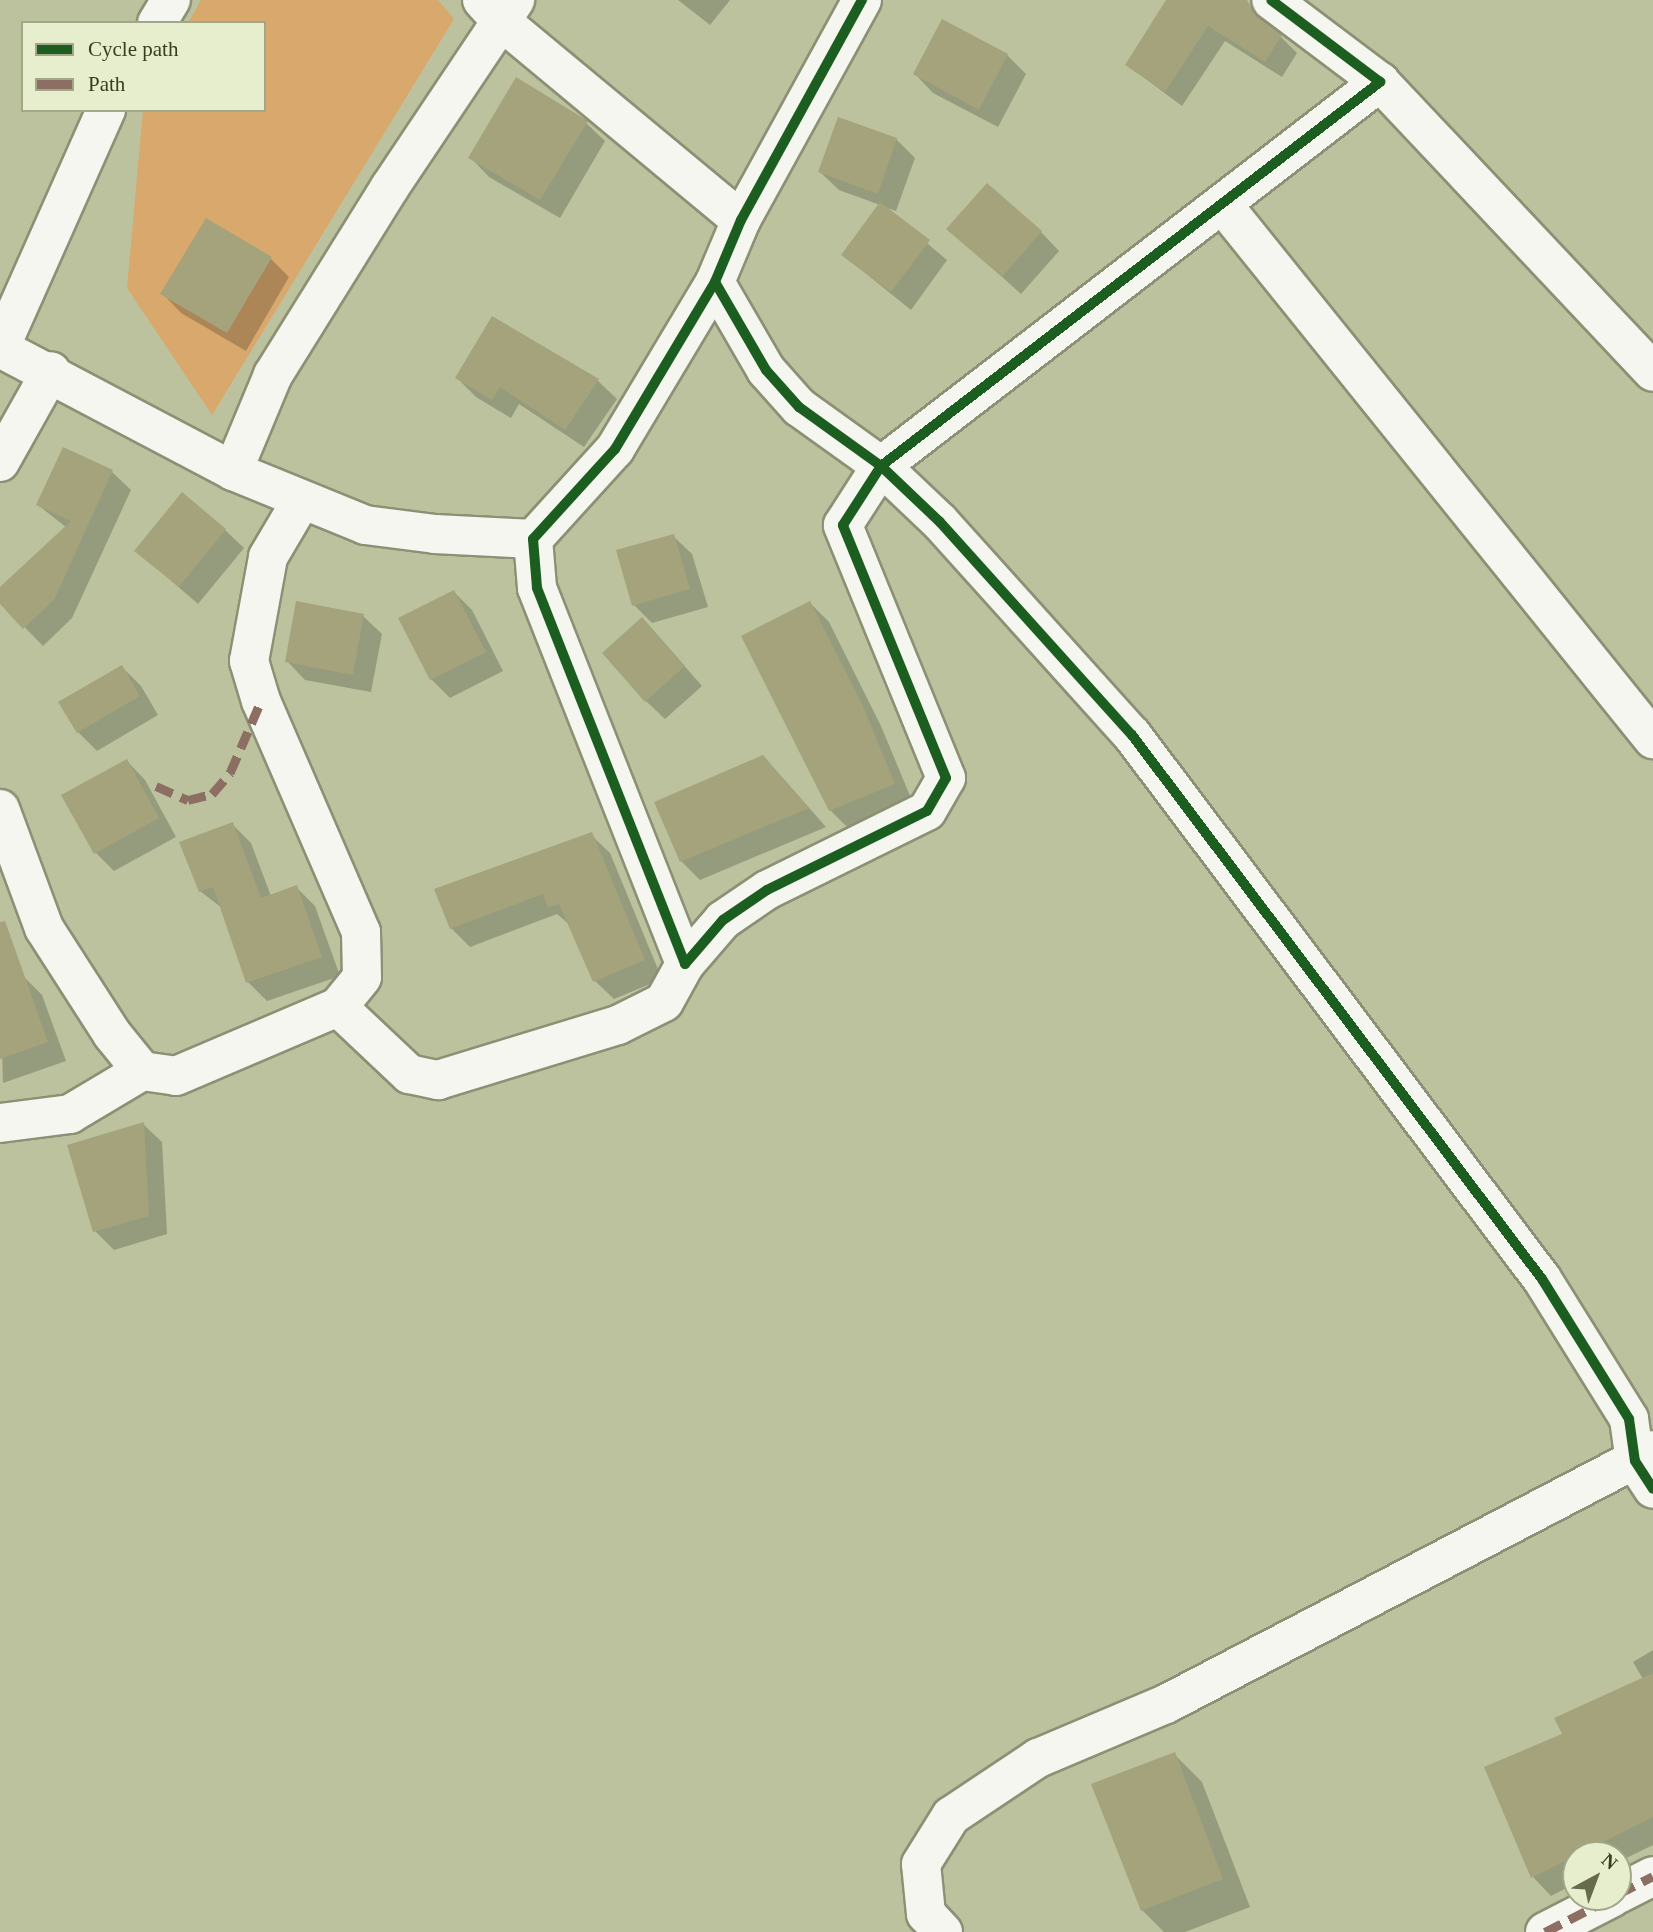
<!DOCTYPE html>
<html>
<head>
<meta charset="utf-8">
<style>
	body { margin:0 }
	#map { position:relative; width:1653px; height:1932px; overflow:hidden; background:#bbc29d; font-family:Georgia,serif }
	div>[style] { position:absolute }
	.green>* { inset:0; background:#d9a86d }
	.shadow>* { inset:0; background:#0003 }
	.building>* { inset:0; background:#a5a37c }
	.roads { filter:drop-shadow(2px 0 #8c9074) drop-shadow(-2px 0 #8c9074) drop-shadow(0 2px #8c9074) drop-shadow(0 -2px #8c9074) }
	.minor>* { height:38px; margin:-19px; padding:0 19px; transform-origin:19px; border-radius:19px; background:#f5f6f0 }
	.quiet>* { height:9px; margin-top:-4.5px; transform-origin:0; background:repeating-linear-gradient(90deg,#8d6e63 0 18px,transparent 0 27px) }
	.cycleway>* { height:10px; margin:-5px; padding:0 5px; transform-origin:5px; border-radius:5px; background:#1b5e20 }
	span { translate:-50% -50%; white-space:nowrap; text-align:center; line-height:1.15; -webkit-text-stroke:5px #e7eecd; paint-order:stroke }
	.legend { position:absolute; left:21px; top:21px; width:245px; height:91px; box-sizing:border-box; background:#e7eecd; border:2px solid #a1a788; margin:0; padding:9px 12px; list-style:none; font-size:21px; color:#383c21 }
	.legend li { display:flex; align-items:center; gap:14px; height:35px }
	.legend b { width:35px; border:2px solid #a1a788 }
	.north { position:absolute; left:1562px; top:1841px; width:70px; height:70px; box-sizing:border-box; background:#e7eecd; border:2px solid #a1a788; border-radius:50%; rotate:41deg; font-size:19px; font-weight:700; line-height:28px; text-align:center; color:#383c21 }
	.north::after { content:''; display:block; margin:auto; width:24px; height:32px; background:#666b4c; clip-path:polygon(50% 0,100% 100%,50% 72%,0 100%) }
</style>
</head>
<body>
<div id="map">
	<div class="green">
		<div style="clip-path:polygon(201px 0,438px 0,454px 19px,212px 415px,127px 288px,143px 110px,264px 110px,264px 23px,188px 23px)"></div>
	</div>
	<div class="shadow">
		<div style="clip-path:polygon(678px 0,730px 0,710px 25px)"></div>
		<div style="clip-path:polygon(1170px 0,1244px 0,1297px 53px,1282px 77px,1225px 41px,1182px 106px,1127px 65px)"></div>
		<div style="clip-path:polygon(1007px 55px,1026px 74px,998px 127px,933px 93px,915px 74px)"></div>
		<div style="clip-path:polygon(586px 123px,605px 141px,560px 218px,489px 177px,471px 158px)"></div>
		<div style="clip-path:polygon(896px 139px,915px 158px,896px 211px,884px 207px,947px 260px,911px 310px,843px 255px,880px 205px,839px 190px,820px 172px)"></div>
		<div style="clip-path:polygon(949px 229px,1041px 232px,1059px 251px,1021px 294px)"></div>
		<div style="clip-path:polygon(271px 259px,289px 277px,246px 351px,181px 313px,163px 294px)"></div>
		<div style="clip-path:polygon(493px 318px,598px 381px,617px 399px,584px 447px,519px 404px,511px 418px,476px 397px,457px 378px)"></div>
		<div style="clip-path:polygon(112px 472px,131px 490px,72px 618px,43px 646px,0 602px,0 590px,67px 528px,38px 505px)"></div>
		<div style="clip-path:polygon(225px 530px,244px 548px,198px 604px,137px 551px)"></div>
		<div style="clip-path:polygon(673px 536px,692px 554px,708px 607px,652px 623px,634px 605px)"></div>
		<div style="clip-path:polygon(454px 592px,472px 610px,503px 671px,450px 698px,431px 679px,400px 619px)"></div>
		<div style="clip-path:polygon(810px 603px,829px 622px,881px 726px,913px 803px,849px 829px,830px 810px)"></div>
		<div style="clip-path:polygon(363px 616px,382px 634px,371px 692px,305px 680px,287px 661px)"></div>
		<div style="clip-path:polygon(660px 638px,702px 686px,665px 719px,646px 701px)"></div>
		<div style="clip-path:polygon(122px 667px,141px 686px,158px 715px,97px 751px,78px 732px)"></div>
		<div style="clip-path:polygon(127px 761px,145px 780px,176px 837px,114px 871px,96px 853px)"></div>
		<div style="clip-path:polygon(781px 776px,826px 827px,700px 880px,681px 861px)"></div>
		<div style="clip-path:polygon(232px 824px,251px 843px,271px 896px,296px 887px,315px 906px,340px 976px,267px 1001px,248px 982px,222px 908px,200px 891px)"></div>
		<div style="clip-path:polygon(591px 835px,610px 853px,662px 979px,614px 999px,595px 981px,570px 925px,557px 914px,470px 947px,451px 928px)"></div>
		<div style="clip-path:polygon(23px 976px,42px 995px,66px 1061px,3px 1083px,0 984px)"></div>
		<div style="clip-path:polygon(143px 1124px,162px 1142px,167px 1234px,114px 1250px,95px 1231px)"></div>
		<div style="clip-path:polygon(1653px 1650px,1653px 1845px,1618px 1862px,1618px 1855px,1576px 1855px,1576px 1883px,1551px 1896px,1533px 1877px,1564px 1735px,1643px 1679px,1633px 1662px)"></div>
		<div style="clip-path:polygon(1174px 1754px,1202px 1782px,1250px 1907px,1185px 1932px,1164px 1932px,1142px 1910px)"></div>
	</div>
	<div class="building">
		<div style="clip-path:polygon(1166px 0,1247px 0,1257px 17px,1282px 35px,1265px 62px,1208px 26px,1165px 92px,1125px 65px)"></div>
		<div style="clip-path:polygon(942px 19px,1008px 54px,979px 110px,913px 74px)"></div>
		<div style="clip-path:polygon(516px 77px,588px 121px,540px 200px,468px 158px)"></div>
		<div style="clip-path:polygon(838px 117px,897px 138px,878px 194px,818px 172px)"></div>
		<div style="clip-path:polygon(987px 183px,1042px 231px,1002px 277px,946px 229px)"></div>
		<div style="clip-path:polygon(880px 202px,930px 240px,891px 292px,841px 255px)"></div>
		<div style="clip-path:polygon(206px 218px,272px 257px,227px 333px,160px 294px)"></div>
		<div style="clip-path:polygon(492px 316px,599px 379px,565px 430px,500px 387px,492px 400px,455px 378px)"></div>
		<div style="clip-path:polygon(63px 447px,113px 470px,54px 600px,23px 629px,0 604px,0 587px,71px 521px,36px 505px)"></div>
		<div style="clip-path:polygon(182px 492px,226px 529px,179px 587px,134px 551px)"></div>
		<div style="clip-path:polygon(674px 534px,690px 589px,632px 606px,616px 550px)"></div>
		<div style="clip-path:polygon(454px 590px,486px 652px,430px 680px,398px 618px)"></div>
		<div style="clip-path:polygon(296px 601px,364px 614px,353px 675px,285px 662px)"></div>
		<div style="clip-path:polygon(810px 601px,863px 706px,895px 784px,829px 811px,741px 636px)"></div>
		<div style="clip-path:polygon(642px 617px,685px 666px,645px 702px,602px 653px)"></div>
		<div style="clip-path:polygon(122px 665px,140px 696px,77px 733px,58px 702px)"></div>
		<div style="clip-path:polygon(763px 755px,809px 808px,680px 862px,654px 802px)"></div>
		<div style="clip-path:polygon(127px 759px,159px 818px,94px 854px,61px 795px)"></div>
		<div style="clip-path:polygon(233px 822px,261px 898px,297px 885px,322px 957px,246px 983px,213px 887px,199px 892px,179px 842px)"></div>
		<div style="clip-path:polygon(592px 832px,645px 960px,593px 982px,559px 904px,548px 908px,543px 894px,450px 929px,434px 889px)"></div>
		<div style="clip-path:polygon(5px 921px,48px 1042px,0 1059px,0 922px)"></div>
		<div style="clip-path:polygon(144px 1122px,149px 1216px,93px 1232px,67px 1145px)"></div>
		<div style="clip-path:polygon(1653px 1673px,1653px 1817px,1531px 1878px,1484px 1767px,1562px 1734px,1554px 1718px)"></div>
		<div style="clip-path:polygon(1175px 1752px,1223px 1879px,1141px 1911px,1091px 1784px)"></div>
	</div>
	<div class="roads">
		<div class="minor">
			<div style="left:482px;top:0;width:28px;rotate:48deg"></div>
			<div style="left:501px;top:21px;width:312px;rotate:39.7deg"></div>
			<div style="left:862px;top:0;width:251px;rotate:118.8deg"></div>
			<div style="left:741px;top:220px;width:67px;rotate:112.8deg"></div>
			<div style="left:715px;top:282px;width:195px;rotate:120.9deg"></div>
			<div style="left:615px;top:449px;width:122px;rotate:132.3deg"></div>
			<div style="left:533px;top:539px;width:49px;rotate:85.3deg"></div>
			<div style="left:537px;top:588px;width:404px;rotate:68.5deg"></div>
			<div style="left:685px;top:964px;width:58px;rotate:-49.2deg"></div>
			<div style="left:723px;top:920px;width:53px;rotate:-34.3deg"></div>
			<div style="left:767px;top:890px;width:178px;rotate:-26.3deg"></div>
			<div style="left:927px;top:811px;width:38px;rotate:-60deg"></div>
			<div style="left:946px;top:778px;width:273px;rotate:-112.2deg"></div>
			<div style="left:843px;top:525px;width:70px;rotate:-57.2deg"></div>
			<div style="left:881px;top:466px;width:630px;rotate:-37.58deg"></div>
			<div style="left:1380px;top:82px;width:136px;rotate:-143deg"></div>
			<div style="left:157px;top:23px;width:27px;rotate:-59deg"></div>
			<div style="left:1380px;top:82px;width:398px;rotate:46.7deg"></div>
			<div style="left:1223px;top:205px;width:686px;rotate:51.16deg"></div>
			<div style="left:715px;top:282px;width:102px;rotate:59.9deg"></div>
			<div style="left:766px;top:370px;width:50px;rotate:48.3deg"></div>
			<div style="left:799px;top:407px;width:101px;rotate:35.7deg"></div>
			<div style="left:881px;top:466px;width:81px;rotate:43.5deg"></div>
			<div style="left:940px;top:522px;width:287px;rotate:48deg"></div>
			<div style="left:1132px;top:735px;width:681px;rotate:53deg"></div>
			<div style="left:1542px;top:1279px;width:165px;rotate:58.1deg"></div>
			<div style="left:1629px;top:1419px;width:42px;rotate:81.9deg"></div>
			<div style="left:1635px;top:1461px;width:33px;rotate:57deg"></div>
			<div style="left:0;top:348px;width:263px;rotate:27.8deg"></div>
			<div style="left:233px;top:471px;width:143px;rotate:22.2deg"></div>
			<div style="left:365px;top:525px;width:71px;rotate:7.3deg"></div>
			<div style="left:435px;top:534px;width:98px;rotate:2.9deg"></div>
			<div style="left:0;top:348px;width:261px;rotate:-66deg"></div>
			<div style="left:0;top:462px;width:104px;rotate:-60.7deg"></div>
			<div style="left:233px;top:471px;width:104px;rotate:-67.4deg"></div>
			<div style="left:273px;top:375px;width:221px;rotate:-58.1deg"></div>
			<div style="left:390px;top:187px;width:225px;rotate:-56.2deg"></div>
			<div style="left:0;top:809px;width:127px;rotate:69.7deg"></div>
			<div style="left:44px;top:928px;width:126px;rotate:57.3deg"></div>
			<div style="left:112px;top:1034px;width:48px;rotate:51deg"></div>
			<div style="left:142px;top:1071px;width:34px;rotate:8deg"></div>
			<div style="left:176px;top:1076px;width:176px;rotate:-23.1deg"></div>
			<div style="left:338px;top:1007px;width:38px;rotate:-51deg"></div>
			<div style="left:362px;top:977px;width:45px;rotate:-91.3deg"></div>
			<div style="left:361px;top:932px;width:252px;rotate:-113.4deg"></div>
			<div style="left:261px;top:701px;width:42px;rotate:-106.7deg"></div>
			<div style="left:249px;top:661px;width:106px;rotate:-79.6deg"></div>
			<div style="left:268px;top:557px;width:65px;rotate:-59.5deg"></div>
			<div style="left:338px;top:1007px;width:98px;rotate:43.3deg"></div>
			<div style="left:409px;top:1074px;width:30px;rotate:12deg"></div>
			<div style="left:438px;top:1080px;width:188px;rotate:-17deg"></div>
			<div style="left:618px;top:1025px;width:51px;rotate:-26.6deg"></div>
			<div style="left:664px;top:1002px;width:43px;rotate:-61.1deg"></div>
			<div style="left:0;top:1123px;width:71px;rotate:-7.3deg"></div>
			<div style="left:70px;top:1114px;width:84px;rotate:-30.8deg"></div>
			<div style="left:1618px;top:1894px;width:39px;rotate:-27deg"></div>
			<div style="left:943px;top:1932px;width:25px;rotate:-133deg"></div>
			<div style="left:926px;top:1914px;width:50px;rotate:-95.7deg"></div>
			<div style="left:921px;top:1864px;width:57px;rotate:-58deg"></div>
			<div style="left:951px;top:1816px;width:105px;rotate:-33.7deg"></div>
			<div style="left:1038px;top:1758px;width:139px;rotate:-22.9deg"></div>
			<div style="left:1166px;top:1704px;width:549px;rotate:-27.54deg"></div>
			<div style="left:1545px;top:1932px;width:76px;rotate:-27.2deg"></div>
		</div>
	</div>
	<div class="quiet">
		<div style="left:156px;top:786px;width:35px;rotate:24deg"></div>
		<div style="left:188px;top:800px;width:25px;rotate:-14deg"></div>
		<div style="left:212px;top:794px;width:28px;rotate:-49deg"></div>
		<div style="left:230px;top:773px;width:78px;rotate:-66.7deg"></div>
		<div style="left:1618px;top:1894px;width:39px;rotate:-27deg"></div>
		<div style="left:1545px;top:1932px;width:76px;rotate:-27.2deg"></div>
	</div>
	<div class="cycleway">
		<div style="left:862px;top:0;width:251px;rotate:118.8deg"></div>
		<div style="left:741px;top:220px;width:67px;rotate:112.8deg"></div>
		<div style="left:715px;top:282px;width:195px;rotate:120.9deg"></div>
		<div style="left:615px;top:449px;width:122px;rotate:132.3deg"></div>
		<div style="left:533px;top:539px;width:49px;rotate:85.3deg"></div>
		<div style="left:537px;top:588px;width:404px;rotate:68.5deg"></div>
		<div style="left:685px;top:964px;width:58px;rotate:-49.2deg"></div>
		<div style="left:723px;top:920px;width:53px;rotate:-34.3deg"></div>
		<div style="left:767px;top:890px;width:178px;rotate:-26.3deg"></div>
		<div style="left:927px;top:811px;width:38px;rotate:-60deg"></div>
		<div style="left:946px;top:778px;width:273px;rotate:-112.2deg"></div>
		<div style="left:843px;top:525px;width:70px;rotate:-57.2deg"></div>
		<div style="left:881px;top:466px;width:630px;rotate:-37.58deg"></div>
		<div style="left:1380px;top:82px;width:136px;rotate:-143deg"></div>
		<div style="left:715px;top:282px;width:102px;rotate:59.9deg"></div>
		<div style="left:766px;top:370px;width:50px;rotate:48.3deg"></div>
		<div style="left:799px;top:407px;width:101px;rotate:35.7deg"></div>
		<div style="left:881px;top:466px;width:81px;rotate:43.5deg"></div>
		<div style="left:940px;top:522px;width:287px;rotate:48deg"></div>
		<div style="left:1132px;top:735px;width:681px;rotate:53deg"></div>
		<div style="left:1542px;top:1279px;width:165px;rotate:58.1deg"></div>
		<div style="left:1629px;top:1419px;width:42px;rotate:81.9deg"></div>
		<div style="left:1635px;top:1461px;width:33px;rotate:57deg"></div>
	</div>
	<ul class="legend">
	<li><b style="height:9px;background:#1b5e20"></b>Cycle path</li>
	<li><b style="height:9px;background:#8d6e63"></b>Path</li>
	</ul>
	<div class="north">N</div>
</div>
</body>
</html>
